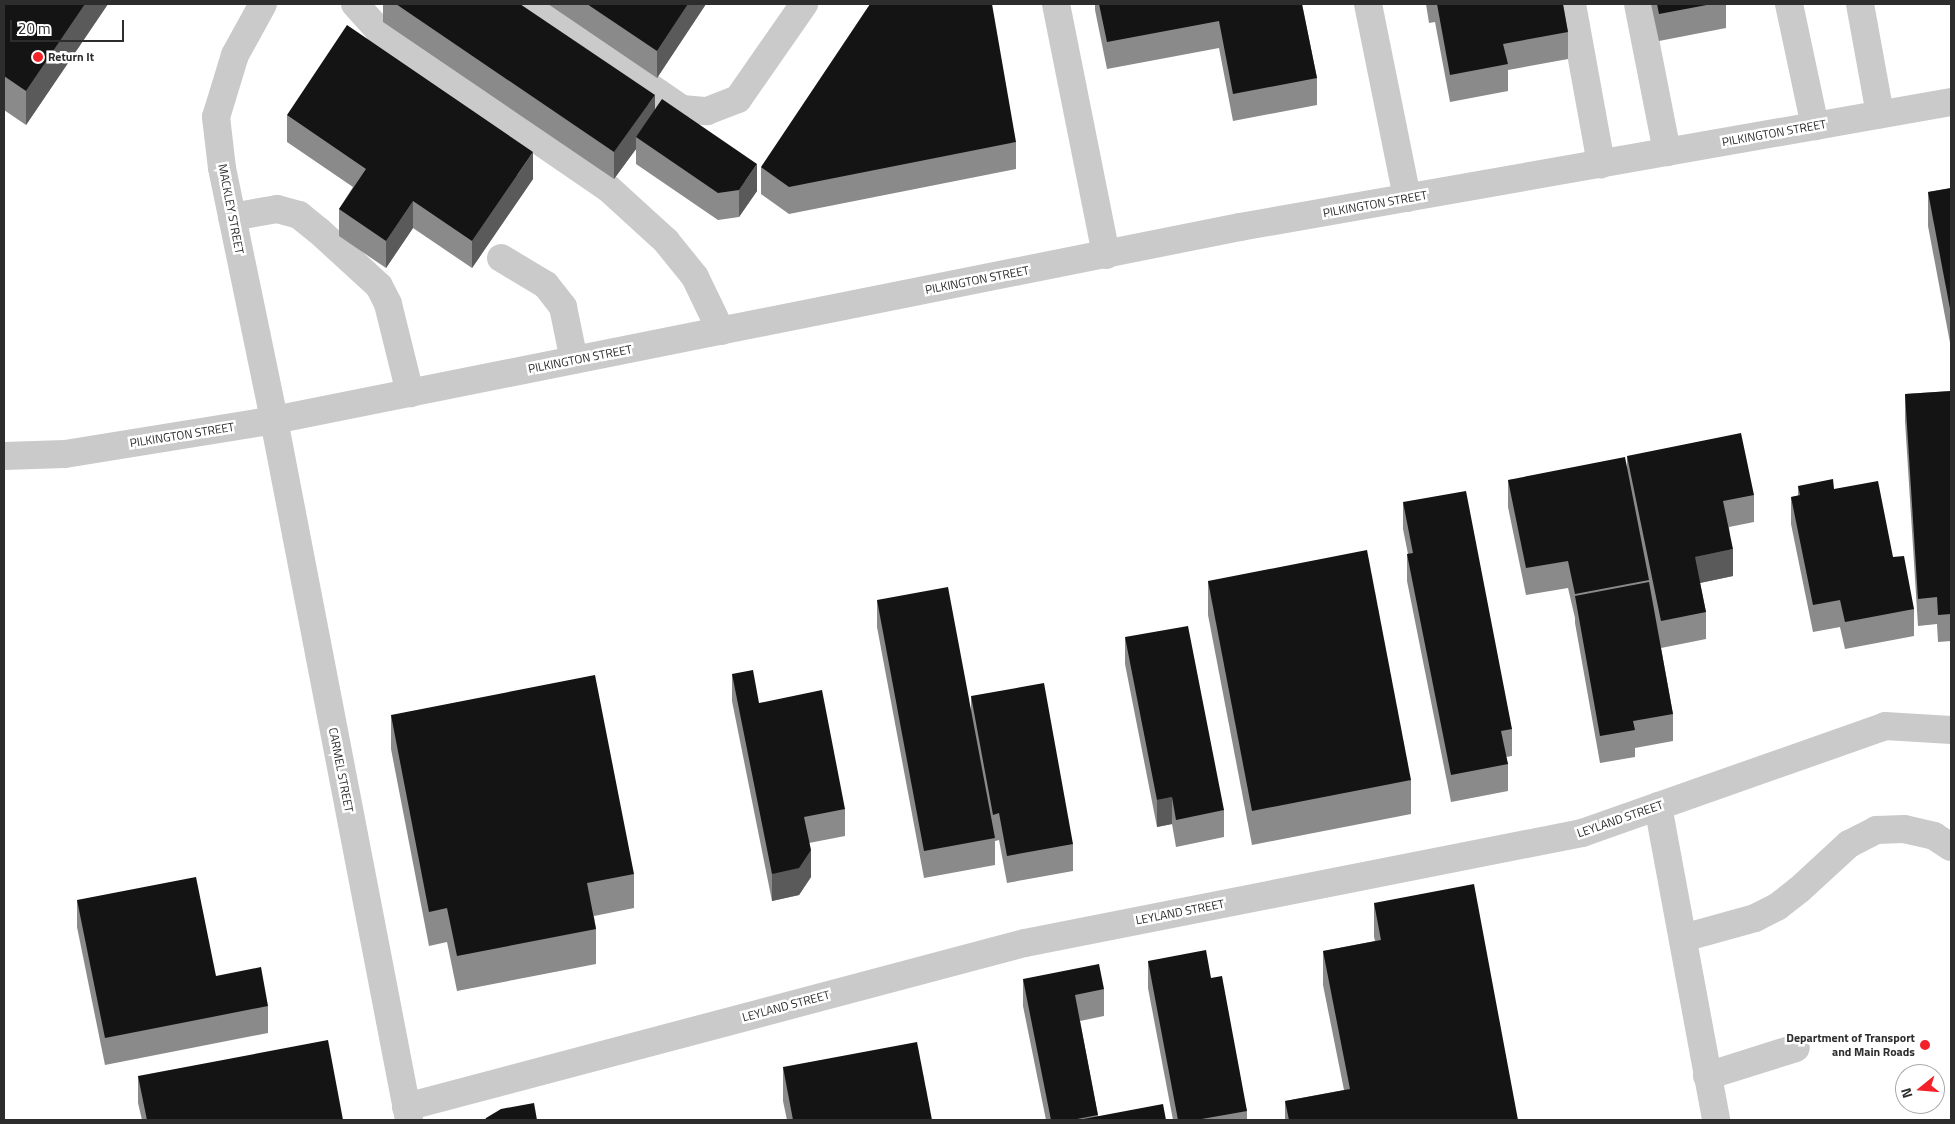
<!DOCTYPE html>
<html>
<head>
<meta charset="utf-8">
<style>
	body { margin:0 }
	#map { position:relative; width:1955px; height:1124px; overflow:hidden; background:#fff; font-family:"Titillium Web",sans-serif }
	div>[style] { position:absolute }
	.minor>* { height:28px; margin:-14px; padding:0 14px; transform-origin:14px; border-radius:14px; background:#cacaca }
	.wall>* { inset:0; background:#8a8a8a }
	.shaded-wall>* { inset:0; background:#5a5a5a }
	.building>* { inset:0; background:#141414 }
	.dots>* { width:14px; height:14px; translate:-50% -50%; box-sizing:border-box; border:2px solid #fff; border-radius:50% }
	span { translate:-50% -50%; white-space:nowrap; text-align:center; line-height:1.15; -webkit-text-stroke:5px #fff; paint-order:stroke }
	.poi-label { font-size:12px; color:#2d2d2d; font-weight:700 }
	.left { translate:0 -50%; text-align:left }
	.right { translate:-100% -50%; text-align:right }
	.street-label { font-size:12px; color:#2d2d2d }
	.frame { position:absolute; inset:0; border:5px solid #2d2d2d; pointer-events:none }
	.north { position:absolute; left:1895px; top:1064px; width:50px; height:50px; box-sizing:border-box; background:#fff; border:1px solid #ababab; border-radius:50%; rotate:253deg; font-size:14px; font-weight:700; line-height:20px; text-align:center; color:#2d2d2d }
	.north::after { content:''; display:block; margin:auto; width:18px; height:22px; background:#f32128; clip-path:polygon(50% 0,100% 100%,50% 72%,0 100%) }
	.scale { position:absolute; left:10px; top:20px; width:114px; height:22px; box-sizing:border-box; border:2px solid #2d2d2d; border-top:0; padding-left:6px; font-size:15px; line-height:18px; white-space:nowrap; color:#2d2d2d; -webkit-text-stroke:4px #fff; paint-order:stroke }
</style>
</head>
<body>
<div id="map">
	<div class="minor">
		<div style="left:263px;top:4px;width:58px;rotate:118.8deg"></div>
		<div style="left:235px;top:55px;width:65px;rotate:107deg"></div>
		<div style="left:216px;top:117px;width:51px;rotate:83.3deg"></div>
		<div style="left:222px;top:168px;width:257px;rotate:78.3deg"></div>
		<div style="left:274px;top:420px;width:713px;rotate:79.08deg"></div>
		<div style="left:355px;top:4px;width:38px;rotate:48deg"></div>
		<div style="left:380px;top:32px;width:276px;rotate:34.4deg"></div>
		<div style="left:608px;top:188px;width:79px;rotate:42.4deg"></div>
		<div style="left:666px;top:241px;width:46px;rotate:51.1deg"></div>
		<div style="left:695px;top:277px;width:60px;rotate:64.3deg"></div>
		<div style="left:529px;top:4px;width:186px;rotate:34.5deg"></div>
		<div style="left:682px;top:109px;width:25px;rotate:5deg"></div>
		<div style="left:707px;top:111px;width:33px;rotate:-21deg"></div>
		<div style="left:738px;top:99px;width:116px;rotate:-55.2deg"></div>
		<div style="left:1056px;top:4px;width:256px;rotate:78.7deg"></div>
		<div style="left:1368px;top:4px;width:198px;rotate:78.6deg"></div>
		<div style="left:1572px;top:4px;width:163px;rotate:79.7deg"></div>
		<div style="left:1638px;top:4px;width:151px;rotate:78.9deg"></div>
		<div style="left:1789px;top:4px;width:125px;rotate:78deg"></div>
		<div style="left:1860px;top:4px;width:112px;rotate:79.7deg"></div>
		<div style="left:232px;top:217px;width:46px;rotate:-10.1deg"></div>
		<div style="left:277px;top:209px;width:23px;rotate:15deg"></div>
		<div style="left:299px;top:215px;width:26px;rotate:39deg"></div>
		<div style="left:319px;top:231px;width:81px;rotate:42.5deg"></div>
		<div style="left:379px;top:286px;width:20px;rotate:63deg"></div>
		<div style="left:388px;top:304px;width:92px;rotate:76.1deg"></div>
		<div style="left:501px;top:258px;width:52px;rotate:31deg"></div>
		<div style="left:546px;top:285px;width:28px;rotate:52deg"></div>
		<div style="left:563px;top:307px;width:54px;rotate:78.3deg"></div>
		<div style="left:4px;top:456px;width:61px;rotate:-1.9deg"></div>
		<div style="left:65px;top:454px;width:212px;rotate:-9.2deg"></div>
		<div style="left:274px;top:420px;width:985px;rotate:-11.3deg"></div>
		<div style="left:1240px;top:227px;width:722px;rotate:-9.97deg"></div>
		<div style="left:1658px;top:806px;width:319px;rotate:79.5deg"></div>
		<div style="left:1683px;top:938px;width:75px;rotate:-15.5deg"></div>
		<div style="left:1755px;top:918px;width:25px;rotate:-27deg"></div>
		<div style="left:1777px;top:907px;width:29px;rotate:-38deg"></div>
		<div style="left:1800px;top:889px;width:67px;rotate:-42.6deg"></div>
		<div style="left:1849px;top:844px;width:30px;rotate:-27deg"></div>
		<div style="left:1876px;top:830px;width:28px;rotate:-2deg"></div>
		<div style="left:1904px;top:829px;width:31px;rotate:13deg"></div>
		<div style="left:1934px;top:836px;width:20px;rotate:33deg"></div>
		<div style="left:1707px;top:1076px;width:93px;rotate:-17.5deg"></div>
		<div style="left:406px;top:1107px;width:640px;rotate:-14.84deg"></div>
		<div style="left:1025px;top:943px;width:568px;rotate:-11.17deg"></div>
		<div style="left:1582px;top:833px;width:321px;rotate:-19.4deg"></div>
		<div style="left:1885px;top:726px;width:66px;rotate:3.5deg"></div>
	</div>
	<div class="wall">
		<div style="clip-path:polygon(4px 4px,108px 4px,26px 125px,4px 110px)"></div>
		<div style="clip-path:polygon(383px 4px,520px 4px,655px 109px,757px 191px,739px 217px,718px 220px,636px 164px,636px 149px,614px 179px,383px 22px)"></div>
		<div style="clip-path:polygon(548px 4px,706px 4px,657px 78px)"></div>
		<div style="clip-path:polygon(1095px 4px,1302px 4px,1317px 78px,1317px 105px,1233px 121px,1219px 48px,1107px 69px,1095px 10px)"></div>
		<div style="clip-path:polygon(1426px 4px,1563px 4px,1568px 32px,1568px 59px,1508px 70px,1508px 91px,1450px 102px,1435px 22px,1429px 23px)"></div>
		<div style="clip-path:polygon(1651px 4px,1726px 4px,1726px 28px,1659px 41px)"></div>
		<div style="clip-path:polygon(287px 115px,533px 179px,472px 268px,413px 228px,386px 268px,339px 236px,339px 209px,353px 187px,287px 142px)"></div>
		<div style="clip-path:polygon(1016px 142px,1016px 169px,789px 214px,761px 194px,761px 167px)"></div>
		<div style="clip-path:polygon(1951px 188px,1951px 348px,1928px 226px,1928px 192px)"></div>
		<div style="clip-path:polygon(1951px 391px,1951px 641px,1938px 642px,1937px 624px,1918px 626px,1905px 421px,1905px 394px)"></div>
		<div style="clip-path:polygon(1627px 456px,1754px 495px,1754px 522px,1729px 527px,1733px 576px,1700px 583px,1706px 612px,1706px 639px,1661px 648px,1673px 714px,1673px 741px,1635px 748px,1635px 757px,1600px 763px,1575px 623px,1575px 618px,1568px 588px,1526px 595px,1508px 507px,1508px 480px,1627px 469px)"></div>
		<div style="clip-path:polygon(1798px 486px,1834px 489px,1893px 557px,1914px 609px,1914px 636px,1845px 649px,1840px 627px,1813px 632px,1791px 524px,1791px 497px,1798px 496px)"></div>
		<div style="clip-path:polygon(1403px 502px,1512px 729px,1512px 756px,1506px 757px,1508px 764px,1508px 791px,1451px 802px,1407px 581px,1407px 554px,1408px 554px,1403px 529px)"></div>
		<div style="clip-path:polygon(1208px 581px,1411px 780px,1411px 814px,1252px 845px,1208px 615px)"></div>
		<div style="clip-path:polygon(877px 600px,971px 712px,971px 696px,1073px 844px,1073px 871px,1007px 883px,999px 840px,995px 841px,995px 865px,924px 878px,877px 627px)"></div>
		<div style="clip-path:polygon(1125px 637px,1224px 810px,1224px 837px,1176px 847px,1172px 824px,1157px 827px,1125px 664px)"></div>
		<div style="clip-path:polygon(732px 674px,759px 703px,845px 809px,845px 836px,809px 843px,811px 877px,799px 895px,772px 901px,732px 701px)"></div>
		<div style="clip-path:polygon(391px 715px,634px 874px,634px 908px,594px 916px,596px 929px,596px 964px,457px 991px,447px 942px,429px 946px,391px 749px)"></div>
		<div style="clip-path:polygon(77px 900px,268px 1006px,268px 1033px,105px 1065px,77px 927px)"></div>
		<div style="clip-path:polygon(1374px 903px,1518px 1120px,1285px 1120px,1285px 1101px,1344px 1090px,1323px 985px,1323px 951px,1375px 941px,1374px 937px)"></div>
		<div style="clip-path:polygon(1148px 961px,1211px 978px,1247px 1111px,1247px 1120px,1173px 1120px,1148px 988px)"></div>
		<div style="clip-path:polygon(1023px 979px,1104px 989px,1104px 1016px,1080px 1021px,1098px 1116px,1166px 1120px,1046px 1120px,1023px 1006px)"></div>
		<div style="clip-path:polygon(783px 1067px,932px 1120px,787px 1120px,783px 1101px)"></div>
		<div style="clip-path:polygon(138px 1076px,343px 1120px,142px 1120px,138px 1103px)"></div>
	</div>
	<div class="shaded-wall">
		<div style="clip-path:polygon(85px 4px,108px 4px,26px 125px,26px 91px)"></div>
		<div style="clip-path:polygon(688px 4px,706px 4px,657px 78px,657px 51px)"></div>
		<div style="clip-path:polygon(655px 95px,655px 122px,636px 137px,636px 149px,614px 179px,614px 152px)"></div>
		<div style="clip-path:polygon(533px 152px,533px 179px,472px 268px,472px 241px)"></div>
		<div style="clip-path:polygon(757px 164px,757px 191px,739px 217px,739px 190px)"></div>
		<div style="clip-path:polygon(413px 201px,413px 228px,386px 268px,386px 241px)"></div>
		<div style="clip-path:polygon(1733px 549px,1733px 576px,1695px 584px,1695px 557px)"></div>
		<div style="clip-path:polygon(1172px 797px,1172px 824px,1157px 827px,1157px 800px)"></div>
		<div style="clip-path:polygon(811px 850px,811px 877px,799px 895px,772px 901px,772px 874px)"></div>
	</div>
	<div class="building">
		<div style="clip-path:polygon(4px 4px,85px 4px,26px 91px,4px 76px)"></div>
		<div style="clip-path:polygon(396px 4px,520px 4px,655px 95px,614px 152px)"></div>
		<div style="clip-path:polygon(587px 4px,688px 4px,657px 51px)"></div>
		<div style="clip-path:polygon(870px 4px,992px 4px,1016px 142px,789px 187px,761px 167px)"></div>
		<div style="clip-path:polygon(1099px 4px,1302px 4px,1317px 78px,1233px 94px,1219px 21px,1107px 42px)"></div>
		<div style="clip-path:polygon(1437px 4px,1563px 4px,1568px 32px,1503px 44px,1508px 64px,1450px 75px)"></div>
		<div style="clip-path:polygon(1657px 4px,1712px 4px,1659px 14px)"></div>
		<div style="clip-path:polygon(347px 25px,533px 152px,472px 241px,413px 201px,386px 241px,339px 209px,366px 169px,287px 115px)"></div>
		<div style="clip-path:polygon(662px 99px,757px 164px,739px 190px,718px 193px,636px 137px)"></div>
		<div style="clip-path:polygon(1951px 188px,1951px 314px,1928px 192px)"></div>
		<div style="clip-path:polygon(1951px 391px,1951px 614px,1938px 615px,1937px 597px,1918px 599px,1905px 394px)"></div>
		<div style="clip-path:polygon(1741px 433px,1754px 495px,1723px 501px,1733px 549px,1695px 557px,1706px 612px,1661px 621px,1627px 456px)"></div>
		<div style="clip-path:polygon(1625px 457px,1649px 580px,1575px 594px,1568px 561px,1526px 568px,1508px 480px)"></div>
		<div style="clip-path:polygon(1833px 479px,1834px 489px,1878px 481px,1893px 557px,1904px 556px,1914px 609px,1845px 622px,1840px 600px,1813px 605px,1791px 497px,1800px 495px,1798px 486px)"></div>
		<div style="clip-path:polygon(1466px 491px,1512px 729px,1501px 731px,1508px 764px,1451px 775px,1407px 554px,1413px 553px,1403px 502px)"></div>
		<div style="clip-path:polygon(1367px 550px,1411px 780px,1252px 811px,1208px 581px)"></div>
		<div style="clip-path:polygon(1649px 582px,1673px 714px,1633px 721px,1635px 730px,1600px 736px,1575px 596px)"></div>
		<div style="clip-path:polygon(948px 587px,995px 838px,924px 851px,877px 600px)"></div>
		<div style="clip-path:polygon(1188px 626px,1224px 810px,1176px 820px,1172px 797px,1157px 800px,1125px 637px)"></div>
		<div style="clip-path:polygon(753px 670px,759px 703px,822px 690px,845px 809px,804px 817px,811px 850px,799px 868px,772px 874px,732px 674px)"></div>
		<div style="clip-path:polygon(595px 675px,634px 874px,587px 883px,596px 929px,457px 956px,447px 908px,429px 912px,391px 715px)"></div>
		<div style="clip-path:polygon(1044px 683px,1073px 844px,1007px 856px,999px 813px,993px 815px,971px 696px)"></div>
		<div style="clip-path:polygon(196px 877px,216px 976px,261px 967px,268px 1006px,105px 1038px,77px 900px)"></div>
		<div style="clip-path:polygon(1474px 884px,1518px 1120px,1289px 1120px,1285px 1101px,1350px 1089px,1323px 951px,1381px 940px,1374px 903px)"></div>
		<div style="clip-path:polygon(1206px 950px,1211px 978px,1222px 976px,1247px 1111px,1196px 1120px,1178px 1120px,1148px 961px)"></div>
		<div style="clip-path:polygon(1099px 964px,1104px 989px,1075px 995px,1098px 1115px,1072px 1120px,1051px 1120px,1023px 979px)"></div>
		<div style="clip-path:polygon(328px 1040px,343px 1120px,147px 1120px,138px 1076px)"></div>
		<div style="clip-path:polygon(917px 1042px,932px 1120px,793px 1120px,783px 1067px)"></div>
		<div style="clip-path:polygon(534px 1103px,537px 1120px,485px 1120px,486px 1118px,501px 1109px)"></div>
		<div style="clip-path:polygon(1163px 1104px,1166px 1120px,1078px 1120px)"></div>
	</div>
	<div class="dots">
		<div style="left:38px;top:57px;background:#f32128"></div>
		<div style="left:1925px;top:1045px;background:#f32128"></div>
	</div>
	<div class="poi-label">
		<span class="left" style="left:48px;top:57px">Return It</span>
		<span class="right" style="left:1915px;top:1045px">Department of Transport<br>and Main Roads</span>
	</div>
	<div class="street-label">
		<span style="left:1774px;top:133px;rotate:-10deg">PILKINGTON STREET</span>
		<span style="left:1375px;top:204px;rotate:-10deg">PILKINGTON STREET</span>
		<span style="left:231px;top:209px;rotate:79deg">MACKLEY STREET</span>
		<span style="left:977px;top:280px;rotate:-11deg">PILKINGTON STREET</span>
		<span style="left:580px;top:359px;rotate:-11deg">PILKINGTON STREET</span>
		<span style="left:182px;top:435px;rotate:-9deg">PILKINGTON STREET</span>
		<span style="left:341px;top:770px;rotate:79deg">CARMEL STREET</span>
		<span style="left:1620px;top:819px;rotate:-19deg">LEYLAND STREET</span>
		<span style="left:1180px;top:912px;rotate:-11deg">LEYLAND STREET</span>
		<span style="left:786px;top:1006px;rotate:-15deg">LEYLAND STREET</span>
	</div>
	<div class="frame"></div>
	<div class="north">N</div>
	<div class="scale">20 m</div>
</div>
</body>
</html>
